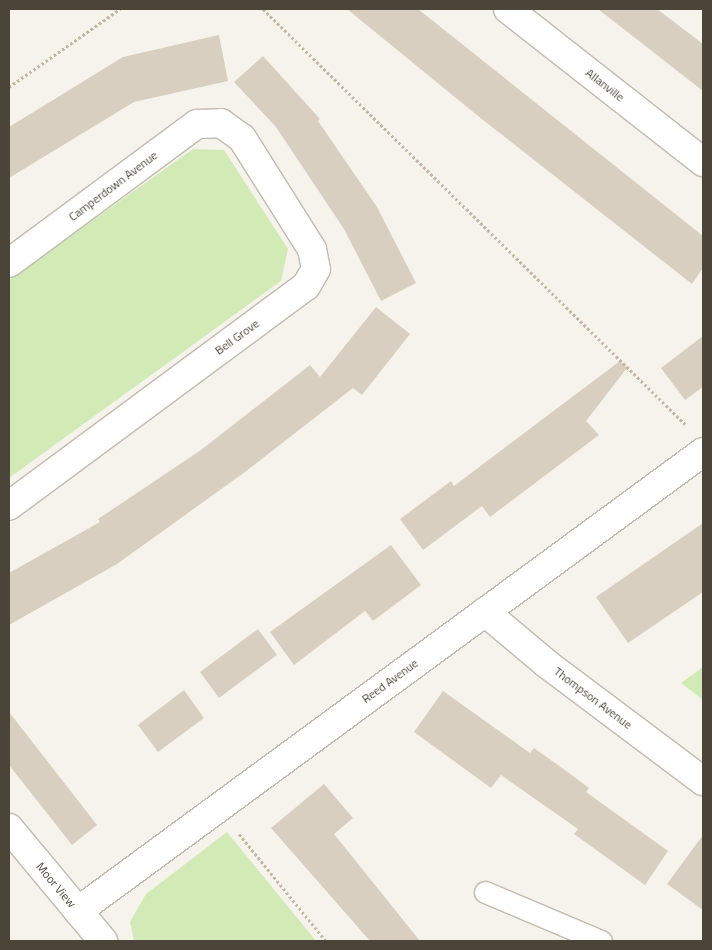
<!DOCTYPE html>
<html>
<head>
<meta charset="utf-8">
<style>
	body { margin:0 }
	#map { position:relative; width:712px; height:950px; overflow:hidden; background:#f6f3ec; font-family:"Titillium Web",sans-serif }
	div>[style] { position:absolute }
	.green>* { inset:0; background:#d2eab5 }
	.building>* { inset:0; background:#d8cfc1 }
	.path>* { height:3px; margin-top:-1.5px; transform-origin:0; background:repeating-linear-gradient(90deg,#c4b79f 0 2.5px,transparent 0 5px) }
	.roads { filter:drop-shadow(1px 0 #c2bbae) drop-shadow(-1px 0 #c2bbae) drop-shadow(0 1px #c2bbae) drop-shadow(0 -1px #c2bbae) }
	.service>* { height:21px; margin:-10.5px; padding:0 10.5px; transform-origin:10.5px; border-radius:10.5px; background:#fff }
	.minor>* { height:28px; margin:-14px; padding:0 14px; transform-origin:14px; border-radius:14px; background:#fff }
	span { translate:-50% -50%; white-space:nowrap; text-align:center; line-height:1.15; -webkit-text-stroke:5px #fff; paint-order:stroke }
	.street-label { font-size:12px; color:#4b4439 }
	.frame { position:absolute; inset:0; border:10px solid #4b4439; pointer-events:none }
</style>
</head>
<body>
<div id="map">
	<div class="green">
		<div style="clip-path:polygon(193px 149px,224px 150px,288px 249px,281px 281px,9px 478px,9px 280px)"></div>
		<div style="clip-path:polygon(703px 667px,703px 700px,681px 683px)"></div>
		<div style="clip-path:polygon(227px 832px,316px 941px,134px 941px,130px 922px,146px 894px)"></div>
	</div>
	<div class="building">
		<div style="clip-path:polygon(347px 9px,418px 9px,703px 236px,703px 268px,692px 284px,478px 116px)"></div>
		<div style="clip-path:polygon(598px 9px,657px 9px,703px 44px,703px 91px)"></div>
		<div style="clip-path:polygon(219px 35px,228px 81px,134px 102px,9px 178px,9px 127px,123px 57px)"></div>
		<div style="clip-path:polygon(263px 56px,320px 119px,318px 121px,377px 207px,416px 283px,381px 301px,344px 229px,276px 127px,234px 82px)"></div>
		<div style="clip-path:polygon(376px 307px,410px 334px,362px 395px,353px 388px,245px 472px,117px 564px,9px 625px,9px 573px,100px 522px,98px 519px,201px 450px,310px 365px,320px 377px)"></div>
		<div style="clip-path:polygon(703px 336px,703px 387px,685px 400px,661px 368px)"></div>
		<div style="clip-path:polygon(620px 361px,627px 368px,586px 421px,599px 435px,490px 517px,482px 506px,423px 550px,400px 519px,451px 481px,454px 486px)"></div>
		<div style="clip-path:polygon(703px 523px,703px 592px,628px 643px,596px 597px)"></div>
		<div style="clip-path:polygon(391px 545px,421px 585px,373px 621px,365px 611px,294px 665px,270px 632px)"></div>
		<div style="clip-path:polygon(258px 629px,277px 655px,219px 698px,200px 672px)"></div>
		<div style="clip-path:polygon(184px 690px,204px 718px,158px 752px,138px 725px)"></div>
		<div style="clip-path:polygon(443px 691px,530px 753px,534px 748px,562px 768px,589px 788px,586px 792px,668px 851px,645px 885px,574px 834px,578px 829px,501px 775px,491px 788px,414px 732px)"></div>
		<div style="clip-path:polygon(9px 712px,97px 825px,72px 845px,9px 765px)"></div>
		<div style="clip-path:polygon(324px 784px,353px 818px,334px 834px,420px 941px,370px 941px,271px 828px)"></div>
		<div style="clip-path:polygon(703px 835px,703px 910px,667px 884px)"></div>
	</div>
	<div class="path">
		<div style="left:263px;top:9px;width:592px;rotate:44.52deg"></div>
		<div style="left:9px;top:87px;width:136px;rotate:-35.1deg"></div>
		<div style="left:239px;top:834px;width:138px;rotate:50.9deg"></div>
	</div>
	<div class="roads">
		<div class="service">
			<div style="left:485px;top:892px;width:126px;rotate:22.9deg"></div>
		</div>
		<div class="minor">
			<div style="left:508px;top:9px;width:248px;rotate:38.1deg"></div>
			<div style="left:9px;top:263px;width:234px;rotate:-36.5deg"></div>
			<div style="left:197px;top:124px;width:24px;rotate:-2deg"></div>
			<div style="left:221px;top:123px;width:26px;rotate:36deg"></div>
			<div style="left:242px;top:138px;width:131px;rotate:57.8deg"></div>
			<div style="left:312px;top:249px;width:20px;rotate:79deg"></div>
			<div style="left:316px;top:269px;width:20px;rotate:120deg"></div>
			<div style="left:306px;top:286px;width:370px;rotate:143.5deg"></div>
			<div style="left:485px;top:612px;width:81px;rotate:40deg"></div>
			<div style="left:547px;top:664px;width:195px;rotate:36.9deg"></div>
			<div style="left:9px;top:828px;width:147px;rotate:50.2deg"></div>
			<div style="left:78px;top:911px;width:775px;rotate:-36.29deg"></div>
		</div>
	</div>
	<div class="street-label">
		<span style="left:605px;top:85px;rotate:38deg">Allanville</span>
		<span style="left:113px;top:186px;rotate:-37deg">Camperdown Avenue</span>
		<span style="left:237px;top:337px;rotate:-36deg">Bell Grove</span>
		<span style="left:390px;top:681px;rotate:-36deg">Reed Avenue</span>
		<span style="left:593px;top:698px;rotate:37deg">Thompson Avenue</span>
		<span style="left:56px;top:885px;rotate:50deg">Moor View</span>
	</div>
	<div class="frame"></div>
</div>
</body>
</html>
